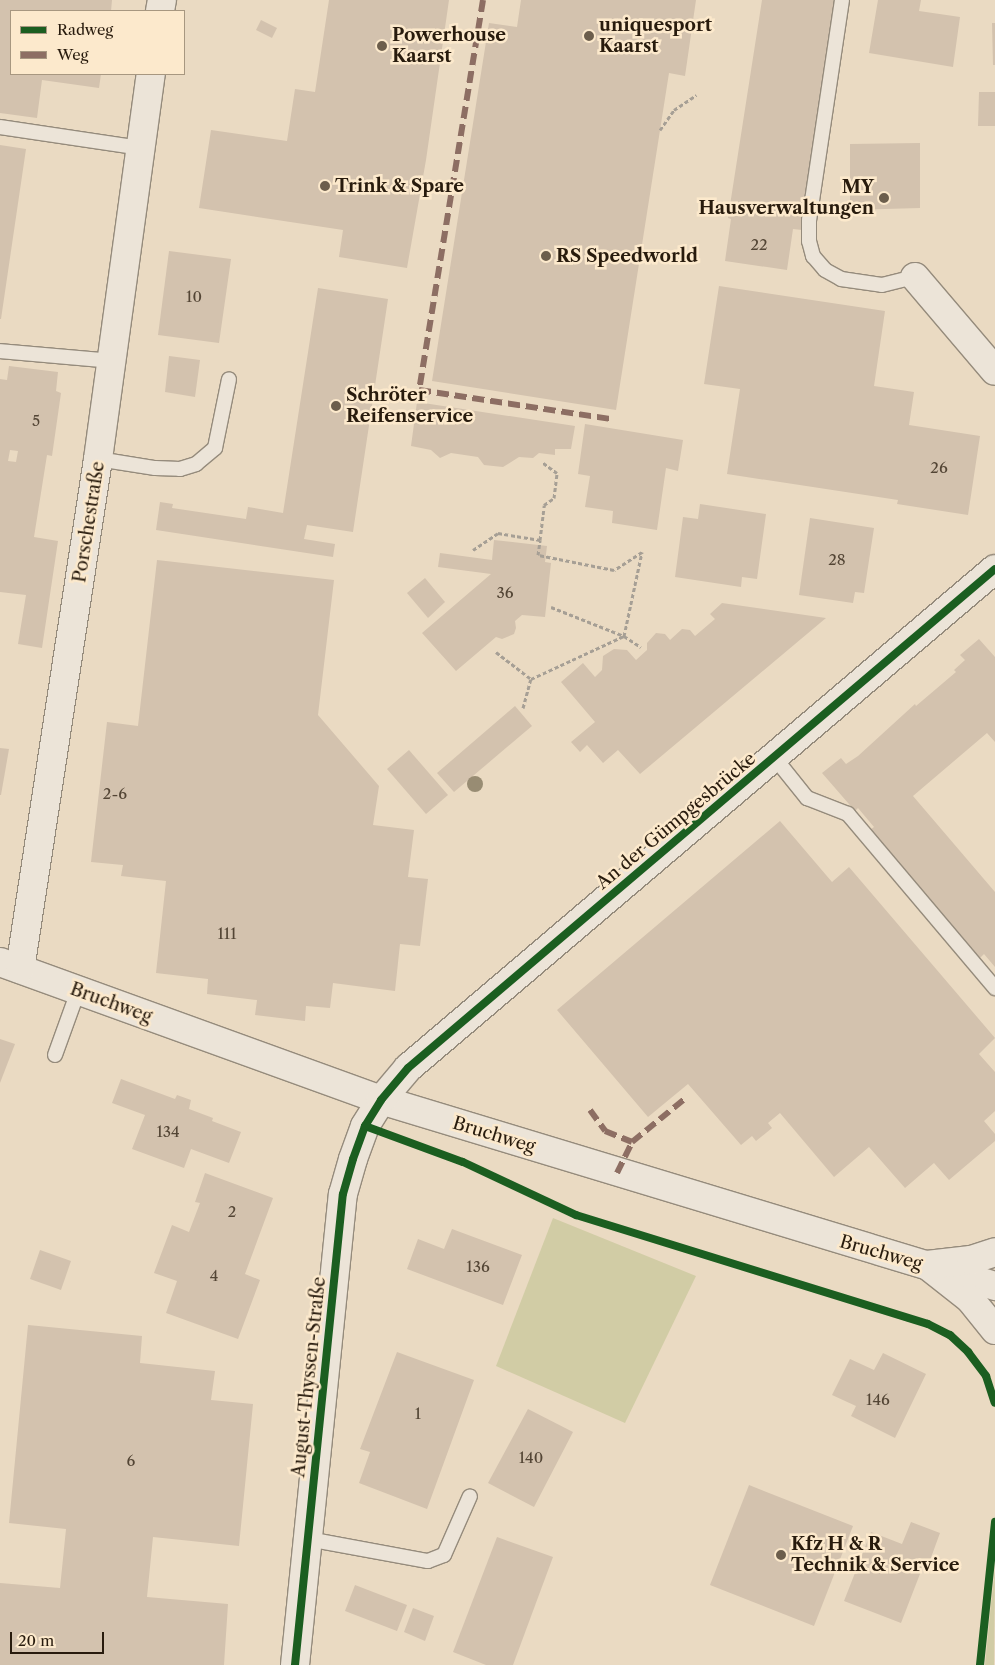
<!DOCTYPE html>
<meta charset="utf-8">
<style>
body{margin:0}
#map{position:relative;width:995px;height:1665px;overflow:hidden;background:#eadac2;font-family:"Libre Caslon Text",serif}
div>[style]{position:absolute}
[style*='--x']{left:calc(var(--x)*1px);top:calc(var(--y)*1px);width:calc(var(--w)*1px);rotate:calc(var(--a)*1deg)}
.green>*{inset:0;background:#d1cca5}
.building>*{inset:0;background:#d3c2ae}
.path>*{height:3px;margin-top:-1.5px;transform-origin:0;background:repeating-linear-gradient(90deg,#a69f95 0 4px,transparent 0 6.5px)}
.roads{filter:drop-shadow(1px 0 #958b7c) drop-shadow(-1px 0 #958b7c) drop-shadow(0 1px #958b7c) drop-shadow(0 -1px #958b7c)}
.lane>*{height:14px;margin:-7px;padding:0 7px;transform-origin:7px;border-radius:7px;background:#ece4d8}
.street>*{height:28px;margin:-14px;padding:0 14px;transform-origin:14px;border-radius:14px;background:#ece4d8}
.secondary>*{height:28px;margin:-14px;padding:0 14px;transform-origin:14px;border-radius:14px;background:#ece4d8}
.quiet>*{height:6px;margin-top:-3px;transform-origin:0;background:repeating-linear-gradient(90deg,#8d6e63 0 12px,transparent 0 18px)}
.cycleway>*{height:8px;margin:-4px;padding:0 4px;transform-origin:4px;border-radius:4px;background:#1b5e20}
.trees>*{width:16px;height:16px;margin:-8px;border-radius:50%;background:#988c73}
.dots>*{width:14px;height:14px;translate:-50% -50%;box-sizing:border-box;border:2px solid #fce9cc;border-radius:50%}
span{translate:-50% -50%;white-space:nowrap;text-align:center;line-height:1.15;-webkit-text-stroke:5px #fce9cc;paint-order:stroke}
.number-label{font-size:15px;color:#534535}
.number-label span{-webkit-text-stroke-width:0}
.poi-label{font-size:18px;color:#281b0d;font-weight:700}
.left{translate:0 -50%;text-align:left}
.right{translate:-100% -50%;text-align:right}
.street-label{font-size:18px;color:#281b0d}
.legend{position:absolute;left:10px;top:10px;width:175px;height:65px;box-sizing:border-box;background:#fce9cc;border:1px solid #a79780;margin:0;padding:6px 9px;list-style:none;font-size:15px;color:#281b0d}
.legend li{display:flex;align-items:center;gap:10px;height:25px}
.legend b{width:25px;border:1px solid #a79780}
.scale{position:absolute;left:10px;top:1632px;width:94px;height:22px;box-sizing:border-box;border:2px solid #281b0d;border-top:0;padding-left:6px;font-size:15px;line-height:18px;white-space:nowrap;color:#281b0d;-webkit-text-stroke:4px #fce9cc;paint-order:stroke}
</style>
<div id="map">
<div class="green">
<i style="clip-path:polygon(553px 1218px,696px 1276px,625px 1423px,496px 1366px)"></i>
<i style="clip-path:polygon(995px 1570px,994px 1665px,985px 1665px,991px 1604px)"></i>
</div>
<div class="building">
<i style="clip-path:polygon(0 0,112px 0,111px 11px,11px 11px,11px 74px,101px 74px,99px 88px,42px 80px,37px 118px,0 113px)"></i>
<i style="clip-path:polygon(329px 0,449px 0,426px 160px,407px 268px,339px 257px,343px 230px,199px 208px,211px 130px,287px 141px,295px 89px,315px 92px)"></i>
<i style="clip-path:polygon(521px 0,696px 0,685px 76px,669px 73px,616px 410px,432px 381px,489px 23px,517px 27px)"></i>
<i style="clip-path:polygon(762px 0,837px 0,802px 230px,793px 229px,787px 270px,725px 261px,731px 219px,728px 218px)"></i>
<i style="clip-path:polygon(878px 0,921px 0,919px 11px,960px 17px,953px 67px,869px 53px)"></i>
<i style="clip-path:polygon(261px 20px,277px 28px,272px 38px,256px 30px)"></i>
<i style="clip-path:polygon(992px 23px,995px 23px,995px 65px,993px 65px)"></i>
<i style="clip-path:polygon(979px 92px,995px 92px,995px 126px,978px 126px)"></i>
<i style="clip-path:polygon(920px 143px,920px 208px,850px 210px,850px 144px)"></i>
<i style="clip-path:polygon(0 145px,26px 149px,1px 319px,0 319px)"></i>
<i style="clip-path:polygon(169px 251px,231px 259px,219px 343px,158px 335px)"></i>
<i style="clip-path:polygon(719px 286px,885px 311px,874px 386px,914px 392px,909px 425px,980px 436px,968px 515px,897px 504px,898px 500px,727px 474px,740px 389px,704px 384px)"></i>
<i style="clip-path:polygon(318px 288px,388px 299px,353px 532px,307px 525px,304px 539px,335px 544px,333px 557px,156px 530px,160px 502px,173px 504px,172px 508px,246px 519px,248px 507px,283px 513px)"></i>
<i style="clip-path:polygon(169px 356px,200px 360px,195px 397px,165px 392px)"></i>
<i style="clip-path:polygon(evenodd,9px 366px,58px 372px,56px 391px,61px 393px,52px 456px,47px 455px,34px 537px,58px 541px,42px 648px,18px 644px,26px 595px,0 592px,0 379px,7px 380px,9px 366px,10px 450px,18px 451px,16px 462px,8px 461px,10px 450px)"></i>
<i style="clip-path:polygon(417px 402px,575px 426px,571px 449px,555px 449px,555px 455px,539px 453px,533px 458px,519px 457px,503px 467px,484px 465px,478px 457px,451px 453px,440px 458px,431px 450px,411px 446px)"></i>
<i style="clip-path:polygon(585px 424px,683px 440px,678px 471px,666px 468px,657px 530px,612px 523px,613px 511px,585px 507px,590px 476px,578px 474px)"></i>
<i style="clip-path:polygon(700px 504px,766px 514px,757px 579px,742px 577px,741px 587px,675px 577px,683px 517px,698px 519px)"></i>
<i style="clip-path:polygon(810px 518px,874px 528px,864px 593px,855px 592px,853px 603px,799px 595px)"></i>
<i style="clip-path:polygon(494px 540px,547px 546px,545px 562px,551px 563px,545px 617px,522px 615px,515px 621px,516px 628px,514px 634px,502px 639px,496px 637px,456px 671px,422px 633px,491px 574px,438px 567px,440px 553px,492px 560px)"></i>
<i style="clip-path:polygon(157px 560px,334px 580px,318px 715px,379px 786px,373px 825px,414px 830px,408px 877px,428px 879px,420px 946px,400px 944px,395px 991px,333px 983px,330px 1008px,306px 1006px,305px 1021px,255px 1015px,257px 1000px,207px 994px,208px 979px,156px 973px,166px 881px,121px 876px,123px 865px,91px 862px,107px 722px,138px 726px)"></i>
<i style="clip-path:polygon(425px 578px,445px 602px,428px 618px,407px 593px)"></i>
<i style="clip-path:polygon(722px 603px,826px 618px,640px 774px,618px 750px,603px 763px,587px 745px,580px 752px,571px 742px,595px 722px,561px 682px,583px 663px,595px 677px,602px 670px,603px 656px,614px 649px,627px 650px,636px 660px,647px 650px,647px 643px,656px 633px,665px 634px,670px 640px,682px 629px,690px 630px,695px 636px,715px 619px,710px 614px)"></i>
<i style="clip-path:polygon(979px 639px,995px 657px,995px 742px,987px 733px,913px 796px,995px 892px,995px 967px,984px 954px,980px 958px,870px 830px,874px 827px,858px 808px,855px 811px,822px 773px,841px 758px,846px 764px,858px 756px,915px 704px,916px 706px,956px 672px,954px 670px,965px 660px,960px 655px)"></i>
<i style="clip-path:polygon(515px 706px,532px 726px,454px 792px,437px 773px)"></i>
<i style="clip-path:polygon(0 748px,9px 749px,1px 795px,0 795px)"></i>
<i style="clip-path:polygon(409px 750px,448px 795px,426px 814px,387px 769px)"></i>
<i style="clip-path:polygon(780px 821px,832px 882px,849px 867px,995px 1038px,979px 1054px,995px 1072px,995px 1111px,984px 1121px,995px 1134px,995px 1141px,949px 1180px,934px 1163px,905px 1188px,869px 1147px,834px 1177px,780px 1113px,768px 1123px,772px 1128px,756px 1141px,752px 1136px,741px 1145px,688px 1084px,648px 1117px,557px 1010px)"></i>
<i style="clip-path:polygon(0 1039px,15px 1044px,0 1083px)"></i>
<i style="clip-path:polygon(121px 1079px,175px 1099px,177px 1095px,191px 1100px,189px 1109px,213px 1118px,212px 1121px,241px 1132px,229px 1163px,191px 1149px,184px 1168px,132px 1149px,145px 1115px,112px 1103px)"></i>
<i style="clip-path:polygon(205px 1173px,273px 1198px,245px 1274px,260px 1280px,238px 1339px,166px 1313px,177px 1281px,154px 1273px,172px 1225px,189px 1232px,200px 1203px,195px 1202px)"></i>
<i style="clip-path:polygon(452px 1229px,522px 1255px,503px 1305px,407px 1269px,418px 1239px,444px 1249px)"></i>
<i style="clip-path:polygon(40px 1250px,71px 1261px,61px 1290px,30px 1279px)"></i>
<i style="clip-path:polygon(28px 1325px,142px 1336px,140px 1363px,215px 1371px,211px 1400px,253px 1404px,239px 1546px,153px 1537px,147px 1597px,228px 1604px,224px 1665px,0 1665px,0 1583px,60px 1588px,66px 1529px,9px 1523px)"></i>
<i style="clip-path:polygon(397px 1352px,474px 1380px,427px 1509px,359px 1483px,370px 1452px,360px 1449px)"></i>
<i style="clip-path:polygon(883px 1353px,926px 1374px,895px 1438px,851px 1416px,856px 1406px,832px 1395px,850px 1359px,874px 1370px)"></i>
<i style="clip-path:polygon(528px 1409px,573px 1432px,534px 1507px,488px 1483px)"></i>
<i style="clip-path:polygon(749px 1485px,853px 1526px,814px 1626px,710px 1585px)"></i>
<i style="clip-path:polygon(911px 1522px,940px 1533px,929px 1563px,925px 1561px,901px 1623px,844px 1601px,871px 1532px,902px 1544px)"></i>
<i style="clip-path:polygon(497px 1537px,553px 1557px,513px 1665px,486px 1665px,453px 1652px)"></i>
<i style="clip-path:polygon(355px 1585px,407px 1605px,397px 1631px,345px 1611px)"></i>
<i style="clip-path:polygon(413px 1608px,434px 1616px,425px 1641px,404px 1632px)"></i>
</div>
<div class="path">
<i style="--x:660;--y:130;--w:24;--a:-55"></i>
<i style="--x:674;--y:110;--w:27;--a:-34"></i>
<i style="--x:473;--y:550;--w:30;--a:-34"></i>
<i style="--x:498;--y:533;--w:43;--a:9.5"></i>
<i style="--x:540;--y:540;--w:35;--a:-83"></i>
<i style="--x:544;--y:505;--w:12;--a:-35"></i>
<i style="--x:554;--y:498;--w:25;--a:-83"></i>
<i style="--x:557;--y:473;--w:19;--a:-144"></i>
<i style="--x:551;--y:607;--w:79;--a:21.7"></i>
<i style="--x:624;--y:636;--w:20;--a:33"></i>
<i style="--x:496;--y:652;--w:44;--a:37.6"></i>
<i style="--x:531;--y:679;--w:102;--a:-24.8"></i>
<i style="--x:624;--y:636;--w:86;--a:-77.9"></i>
<i style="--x:642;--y:552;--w:33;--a:147"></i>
<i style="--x:614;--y:570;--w:77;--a:-168.8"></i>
<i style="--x:538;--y:555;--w:15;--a:-82"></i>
<i style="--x:523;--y:708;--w:30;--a:-75"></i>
</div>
<div class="roads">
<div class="lane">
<i style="--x:842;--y:0;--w:222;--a:98.5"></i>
<i style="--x:809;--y:220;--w:21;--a:90"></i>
<i style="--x:809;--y:241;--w:16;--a:75"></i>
<i style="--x:813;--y:256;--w:18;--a:49"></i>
<i style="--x:825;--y:270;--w:18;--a:29"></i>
<i style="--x:841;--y:279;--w:41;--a:8.3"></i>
<i style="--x:882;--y:285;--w:34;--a:-14"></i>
<i style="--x:0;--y:127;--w:143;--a:8.5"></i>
<i style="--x:0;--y:351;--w:112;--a:5.1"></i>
<i style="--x:98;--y:459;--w:58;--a:9"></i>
<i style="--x:155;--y:468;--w:25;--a:2"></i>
<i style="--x:180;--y:469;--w:17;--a:-17"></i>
<i style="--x:196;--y:464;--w:25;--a:-40"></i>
<i style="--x:215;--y:448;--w:70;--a:-78.5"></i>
<i style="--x:774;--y:757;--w:53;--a:51.2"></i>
<i style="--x:807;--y:798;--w:44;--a:21.3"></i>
<i style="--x:848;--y:814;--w:228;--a:49.8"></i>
<i style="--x:55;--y:1055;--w:68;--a:-70.2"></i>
<i style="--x:308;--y:1539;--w:122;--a:10.4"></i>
<i style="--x:428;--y:1561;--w:17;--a:-21"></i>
<i style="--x:444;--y:1555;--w:64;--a:-66.2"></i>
</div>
<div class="street">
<i style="--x:160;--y:11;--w:11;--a:-80"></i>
<i style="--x:915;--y:277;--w:123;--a:49.6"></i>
<i style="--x:0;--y:962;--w:405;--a:19.9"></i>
<i style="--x:381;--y:1100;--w:642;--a:16.85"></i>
<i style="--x:20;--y:969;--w:516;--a:-81.3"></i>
<i style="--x:98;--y:459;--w:389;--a:-82.2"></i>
<i style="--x:295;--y:1665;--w:473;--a:-84.2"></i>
<i style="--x:343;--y:1194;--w:36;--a:-74"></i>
<i style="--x:353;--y:1159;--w:35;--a:-70"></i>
<i style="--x:365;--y:1126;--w:31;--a:-58"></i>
<i style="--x:381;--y:1100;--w:42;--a:-49.8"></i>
<i style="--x:408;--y:1068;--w:770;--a:-40.37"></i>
</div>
<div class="secondary">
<i style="--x:927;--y:1265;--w:55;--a:38.3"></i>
<i style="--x:970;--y:1299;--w:40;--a:51"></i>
<i style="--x:927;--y:1265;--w:44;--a:-6.5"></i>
<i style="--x:971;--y:1260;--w:25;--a:-18"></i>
</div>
</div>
<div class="quiet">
<i style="--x:483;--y:0;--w:395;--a:99.3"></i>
<i style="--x:419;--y:390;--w:193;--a:8.6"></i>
<i style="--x:590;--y:1110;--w:26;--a:54"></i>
<i style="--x:605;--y:1131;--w:29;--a:22"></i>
<i style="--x:617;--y:1173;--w:34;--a:-64"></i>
<i style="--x:632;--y:1142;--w:71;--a:-39.3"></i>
</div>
<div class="cycleway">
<i style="--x:365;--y:1126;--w:104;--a:20.2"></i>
<i style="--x:463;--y:1162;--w:125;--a:25.1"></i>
<i style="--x:576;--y:1215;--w:368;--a:17.2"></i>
<i style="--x:928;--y:1324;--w:25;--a:27"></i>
<i style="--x:950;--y:1335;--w:25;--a:43"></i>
<i style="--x:968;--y:1352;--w:30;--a:53"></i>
<i style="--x:986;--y:1376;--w:28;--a:72"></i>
<i style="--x:295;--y:1665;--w:473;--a:-84.2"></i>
<i style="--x:343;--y:1194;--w:36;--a:-74"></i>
<i style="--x:353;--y:1159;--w:35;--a:-70"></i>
<i style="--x:365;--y:1126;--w:31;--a:-58"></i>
<i style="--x:381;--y:1100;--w:42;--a:-49.8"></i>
<i style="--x:408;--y:1068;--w:770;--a:-40.37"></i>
<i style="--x:980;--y:1665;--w:144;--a:-84"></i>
</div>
<div class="trees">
<i style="left:475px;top:784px"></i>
</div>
<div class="dots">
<i style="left:589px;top:36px;background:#6c5e4c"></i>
<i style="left:382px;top:46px;background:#6c5e4c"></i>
<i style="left:325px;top:186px;background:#6c5e4c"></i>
<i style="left:884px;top:198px;background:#6c5e4c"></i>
<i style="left:546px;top:256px;background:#6c5e4c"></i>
<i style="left:336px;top:406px;background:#6c5e4c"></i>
<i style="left:781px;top:1555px;background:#6c5e4c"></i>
</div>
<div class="number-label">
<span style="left:759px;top:245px">22</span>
<span style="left:194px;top:297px">10</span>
<span style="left:36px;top:421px">5</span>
<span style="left:939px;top:468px">26</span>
<span style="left:837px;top:560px">28</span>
<span style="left:505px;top:593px">36</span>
<span style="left:115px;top:794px">2-6</span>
<span style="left:227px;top:934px">111</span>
<span style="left:168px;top:1132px">134</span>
<span style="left:232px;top:1212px">2</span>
<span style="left:478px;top:1267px">136</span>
<span style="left:214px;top:1276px">4</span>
<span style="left:878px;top:1400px">146</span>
<span style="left:418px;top:1414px">1</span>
<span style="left:531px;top:1458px">140</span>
<span style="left:131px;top:1461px">6</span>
</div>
<div class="poi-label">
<span class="left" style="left:599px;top:36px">uniquesport<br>Kaarst</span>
<span class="left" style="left:392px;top:46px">Powerhouse<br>Kaarst</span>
<span class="left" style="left:335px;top:186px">Trink &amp; Spare</span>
<span class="right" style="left:874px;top:198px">MY<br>Hausverwaltungen</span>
<span class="left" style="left:556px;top:256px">RS Speedworld</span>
<span class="left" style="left:346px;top:406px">Schröter<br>Reifenservice</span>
<span class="left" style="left:791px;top:1555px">Kfz H &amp; R<br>Technik &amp; Service</span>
</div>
<div class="street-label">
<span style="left:89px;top:522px;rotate:-81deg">Porschestraße</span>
<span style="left:676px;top:821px;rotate:-40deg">An der Gümpgesbrücke</span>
<span style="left:111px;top:1003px;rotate:20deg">Bruchweg</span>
<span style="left:494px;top:1135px;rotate:17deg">Bruchweg</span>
<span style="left:881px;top:1253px;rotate:16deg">Bruchweg</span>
<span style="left:309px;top:1377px;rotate:-84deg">August-Thyssen-Straße</span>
</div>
<ul class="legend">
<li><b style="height:6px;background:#1b5e20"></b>Radweg</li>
<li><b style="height:6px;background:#8d6e63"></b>Weg</li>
</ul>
<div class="scale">20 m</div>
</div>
